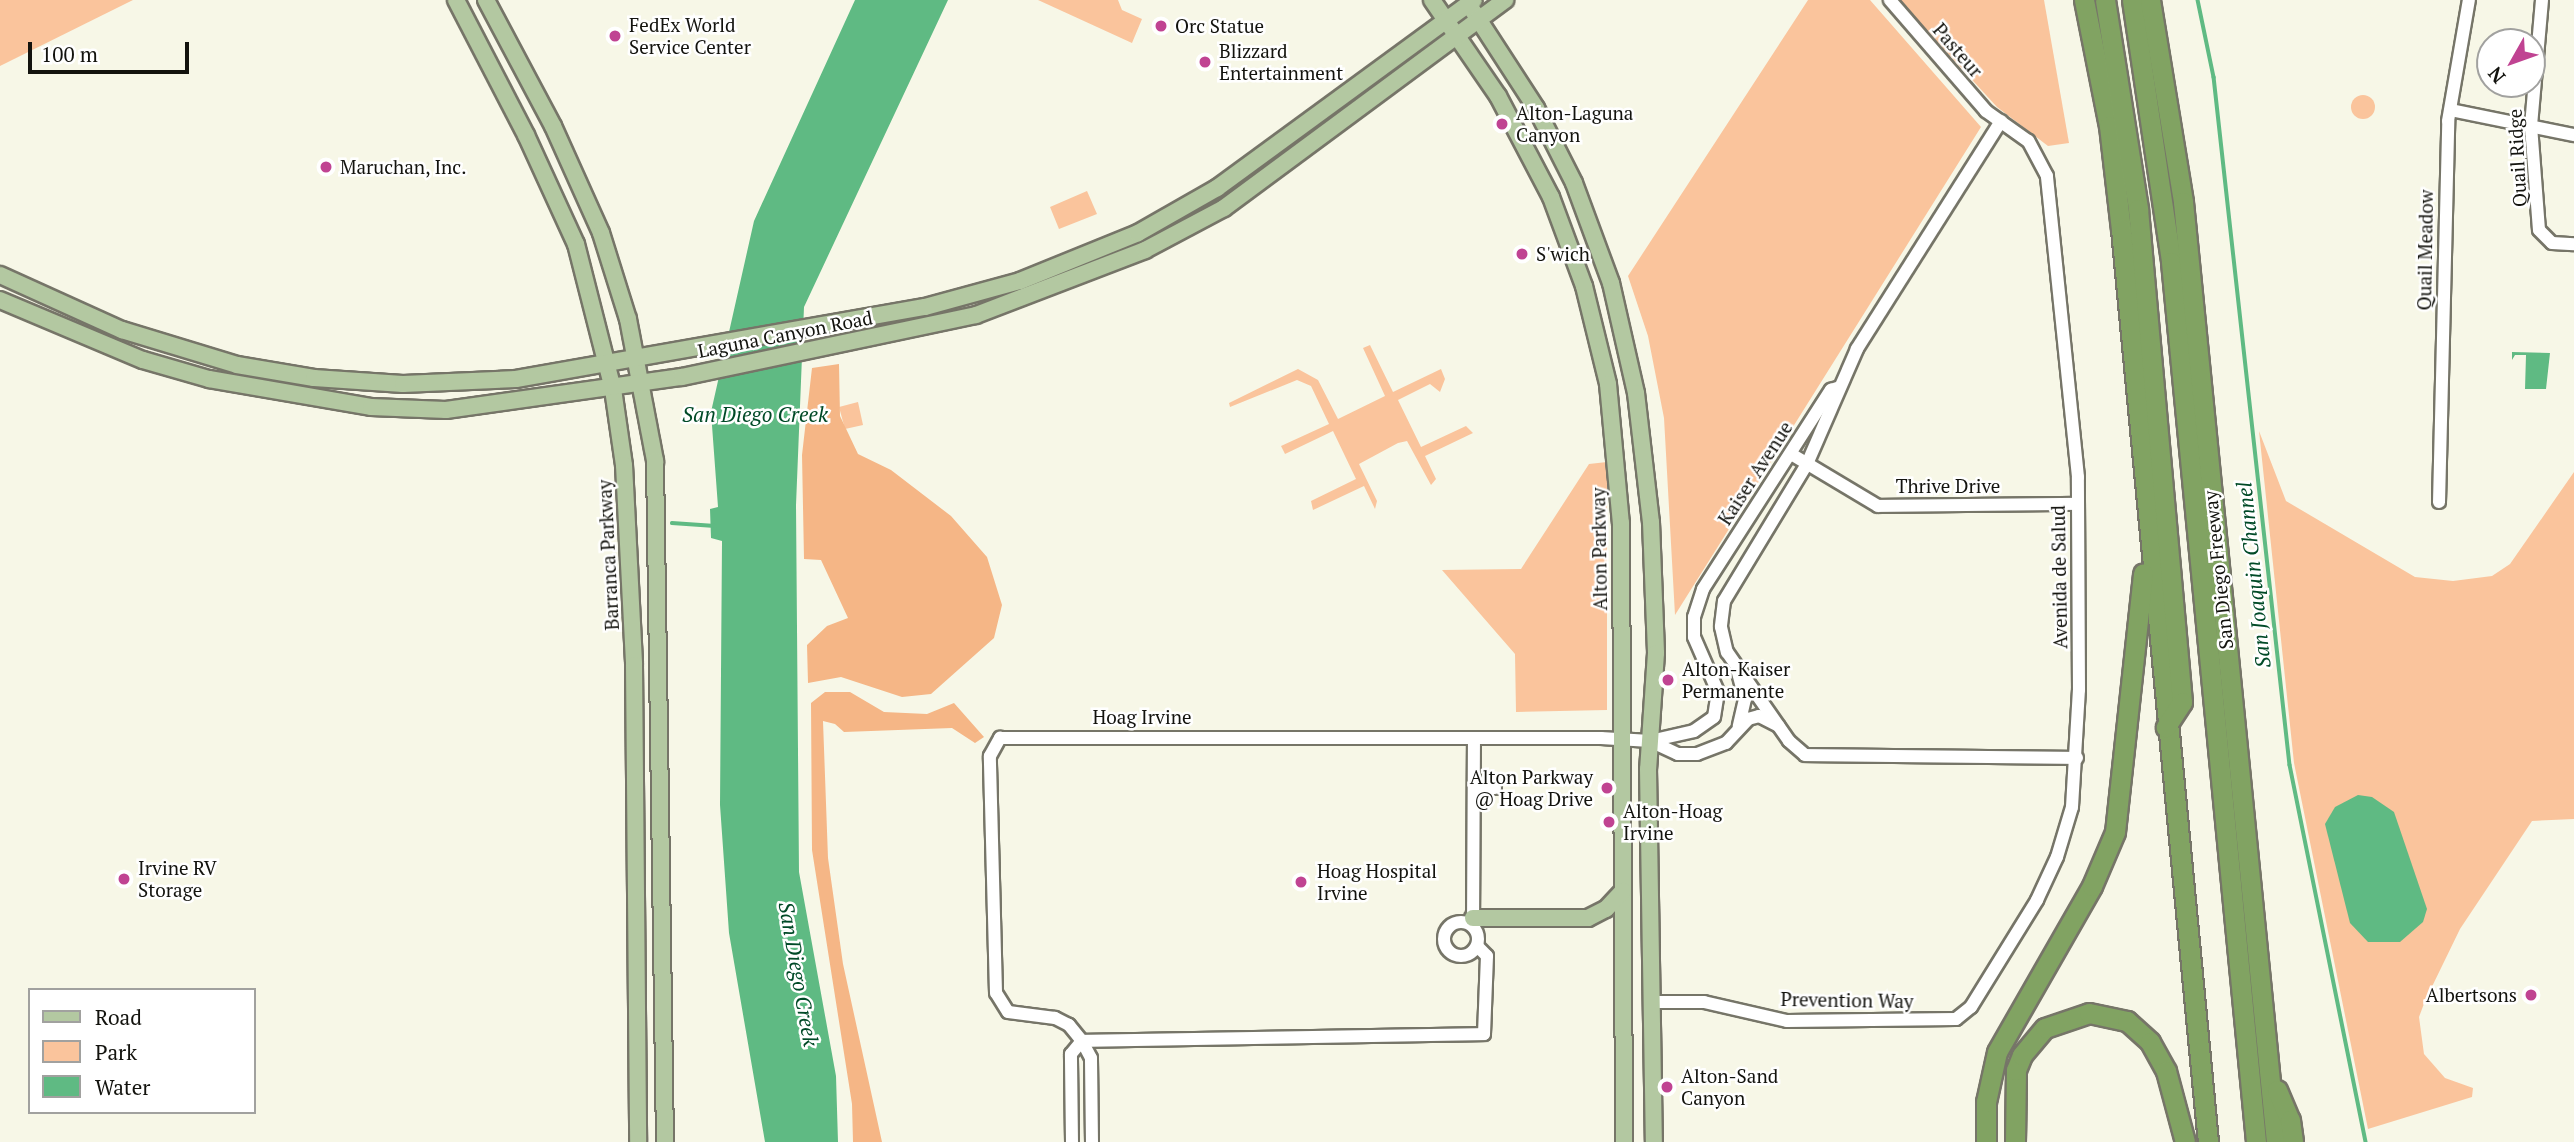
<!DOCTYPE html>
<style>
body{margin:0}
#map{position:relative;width:2574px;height:1142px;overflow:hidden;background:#f7f7e7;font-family:"PT Serif",serif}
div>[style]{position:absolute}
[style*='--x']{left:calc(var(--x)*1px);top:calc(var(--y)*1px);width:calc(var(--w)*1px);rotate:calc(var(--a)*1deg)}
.green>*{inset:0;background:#fac49c}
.round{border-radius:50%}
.forest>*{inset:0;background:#f5b686}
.water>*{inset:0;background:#5fba83}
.stream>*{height:3.5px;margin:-1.75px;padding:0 1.75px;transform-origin:1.75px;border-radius:1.75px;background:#5fba83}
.roads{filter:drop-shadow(2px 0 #767568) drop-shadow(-2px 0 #767568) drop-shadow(0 2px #767568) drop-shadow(0 -2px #767568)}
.minor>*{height:12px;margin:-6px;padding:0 6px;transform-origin:6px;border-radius:6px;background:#fff}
.minor>.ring{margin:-6px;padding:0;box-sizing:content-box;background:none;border:12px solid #fff;border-radius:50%}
.major>*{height:16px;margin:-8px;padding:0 8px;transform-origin:8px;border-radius:8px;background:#b3c8a1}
.highway>*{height:19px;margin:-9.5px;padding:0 9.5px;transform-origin:9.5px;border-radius:9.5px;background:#81a362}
.dots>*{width:19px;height:19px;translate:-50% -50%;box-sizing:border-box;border:4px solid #fff;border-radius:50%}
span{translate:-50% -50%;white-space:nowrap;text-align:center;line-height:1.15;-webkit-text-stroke:5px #fff;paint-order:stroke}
.poi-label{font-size:19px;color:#13130e}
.left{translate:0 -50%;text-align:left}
.right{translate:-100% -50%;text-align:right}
.street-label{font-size:19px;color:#13130e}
.water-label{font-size:21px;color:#004a27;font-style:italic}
.legend{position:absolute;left:28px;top:988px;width:228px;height:126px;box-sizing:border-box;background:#fff;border:2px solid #a1a19f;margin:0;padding:9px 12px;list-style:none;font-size:21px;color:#13130e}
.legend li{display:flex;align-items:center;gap:14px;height:35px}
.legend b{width:35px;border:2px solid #a1a19f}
.north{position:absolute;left:2476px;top:28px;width:70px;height:70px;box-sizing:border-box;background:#fff;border:2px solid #a1a19f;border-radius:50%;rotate:230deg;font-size:19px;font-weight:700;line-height:28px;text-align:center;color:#13130e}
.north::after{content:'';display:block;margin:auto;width:24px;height:32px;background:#c04392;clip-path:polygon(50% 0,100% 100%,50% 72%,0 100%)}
.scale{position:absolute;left:28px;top:42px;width:161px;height:32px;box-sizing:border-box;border:4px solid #13130e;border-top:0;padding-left:9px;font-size:21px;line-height:24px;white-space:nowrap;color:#13130e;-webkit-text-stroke:5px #fff;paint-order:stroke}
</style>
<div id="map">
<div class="green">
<i style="clip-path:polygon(0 0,133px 0,0 66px)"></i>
<i style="clip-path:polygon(1038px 0,1118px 0,1122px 10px,1142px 19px,1132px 43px)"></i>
<i style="clip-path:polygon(1808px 0,1870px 0,1981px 127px,1675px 615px,1664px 418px,1648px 336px,1628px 276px)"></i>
<i style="clip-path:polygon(1899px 0,2044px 0,2069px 143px,2048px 146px,1997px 107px)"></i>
<i class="round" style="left:2351px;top:95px;width:24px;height:24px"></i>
<i style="clip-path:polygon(1087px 191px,1097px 214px,1059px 229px,1050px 207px)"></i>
<i style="clip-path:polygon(1370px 345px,1393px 392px,1441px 369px,1445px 379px,1440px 392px,1430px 384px,1398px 400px,1421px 447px,1466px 426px,1473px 433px,1425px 456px,1436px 479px,1431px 485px,1407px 441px,1398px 443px,1359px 464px,1377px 501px,1375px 509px,1364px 486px,1313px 510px,1311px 501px,1356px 479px,1333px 431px,1285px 454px,1281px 446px,1329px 424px,1311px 386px,1297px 380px,1230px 407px,1229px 403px,1298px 369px,1318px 380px,1338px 419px,1385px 396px,1363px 348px)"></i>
<i style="clip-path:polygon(858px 402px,863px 425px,845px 429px,839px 407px)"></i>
<i style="clip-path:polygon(2259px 431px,2286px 501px,2415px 577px,2453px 581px,2492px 576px,2510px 564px,2574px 472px,2574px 819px,2532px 821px,2460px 929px,2425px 1001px,2419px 1017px,2424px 1054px,2445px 1078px,2473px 1088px,2472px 1097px,2368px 1129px,2294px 763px)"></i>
<i style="clip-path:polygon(1607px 462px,1607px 710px,1516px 712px,1515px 654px,1442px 570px,1521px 569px,1589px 464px)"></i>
</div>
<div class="forest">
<i style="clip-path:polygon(839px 364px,840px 416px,858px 454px,891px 470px,951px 516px,987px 557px,1002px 605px,994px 638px,931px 694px,902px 697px,841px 677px,808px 683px,807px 645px,827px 626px,848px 618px,821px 560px,804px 559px,802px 455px,812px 368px)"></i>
<i style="clip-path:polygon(825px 692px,850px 692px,884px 712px,927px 714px,954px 703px,984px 737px,975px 743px,952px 728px,844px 732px,835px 724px,823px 721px,828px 858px,843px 964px,882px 1142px,853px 1142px,852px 1104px,812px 850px,811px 703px)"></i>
</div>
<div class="water">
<i style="clip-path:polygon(855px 0,948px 0,804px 307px,796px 505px,799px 872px,836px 1076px,838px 1142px,765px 1142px,729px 933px,720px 805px,722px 541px,711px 538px,710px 509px,718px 507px,711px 412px,754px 221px)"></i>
<i style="clip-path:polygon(2512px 352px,2550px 353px,2546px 389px,2525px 389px,2526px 355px,2515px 355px,2512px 360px)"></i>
<i style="clip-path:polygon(2358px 795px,2372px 797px,2394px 812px,2427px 909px,2423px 922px,2400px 942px,2368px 942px,2350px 923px,2325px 824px,2335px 807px)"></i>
</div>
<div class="stream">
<i style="--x:2198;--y:0;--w:79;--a:78.3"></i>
<i style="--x:2214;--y:77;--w:692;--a:83.7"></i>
<i style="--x:2290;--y:765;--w:385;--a:78.6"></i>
<i style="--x:672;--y:523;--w:43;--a:4"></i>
</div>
<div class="roads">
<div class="minor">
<i style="--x:2542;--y:0;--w:126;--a:95"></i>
<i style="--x:2531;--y:126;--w:104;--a:85.6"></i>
<i style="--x:2539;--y:230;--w:18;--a:45"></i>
<i style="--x:2552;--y:243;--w:22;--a:3"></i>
<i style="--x:2451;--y:110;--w:126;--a:11.5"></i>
<i style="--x:2001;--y:121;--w:270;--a:122.3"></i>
<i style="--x:1857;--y:349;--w:125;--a:113.5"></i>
<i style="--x:1807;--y:464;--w:160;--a:121.2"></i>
<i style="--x:1724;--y:601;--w:26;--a:97"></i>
<i style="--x:1721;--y:627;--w:26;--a:77"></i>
<i style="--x:1727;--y:652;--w:108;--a:55.1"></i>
<i style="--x:1789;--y:741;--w:21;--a:41"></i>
<i style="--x:1805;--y:755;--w:272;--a:0.6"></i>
<i style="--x:1791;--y:454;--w:101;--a:30.9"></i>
<i style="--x:1878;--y:506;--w:200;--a:-0.6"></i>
<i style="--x:2439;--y:502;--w:381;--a:-88.6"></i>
<i style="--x:2448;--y:121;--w:123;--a:-80.2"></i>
<i style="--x:1737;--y:669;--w:31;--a:75"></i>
<i style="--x:1745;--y:699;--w:28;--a:103"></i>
<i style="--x:1650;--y:741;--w:45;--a:-12.8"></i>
<i style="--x:1694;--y:731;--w:24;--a:-35"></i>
<i style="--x:1714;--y:717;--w:25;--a:-81"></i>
<i style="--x:1718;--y:692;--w:60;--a:-113.6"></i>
<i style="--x:1694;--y:637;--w:20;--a:-90"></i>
<i style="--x:1694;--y:617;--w:29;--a:-72"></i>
<i style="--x:1703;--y:589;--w:237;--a:-57.3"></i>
<i style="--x:1831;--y:390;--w:9;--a:-18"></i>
<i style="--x:1474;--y:788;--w:21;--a:0"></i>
<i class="ring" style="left:1444px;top:922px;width:22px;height:22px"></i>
<i style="--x:1473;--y:926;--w:187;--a:-89.7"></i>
<i style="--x:1654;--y:1002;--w:50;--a:0"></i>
<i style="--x:1704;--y:1002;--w:85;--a:12.9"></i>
<i style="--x:1787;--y:1021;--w:169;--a:-0.7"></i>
<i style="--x:1956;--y:1019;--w:19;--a:-39"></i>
<i style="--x:1971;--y:1007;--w:126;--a:-58.3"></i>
<i style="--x:2037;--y:900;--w:47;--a:-65.1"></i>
<i style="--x:2057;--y:857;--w:52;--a:-73.3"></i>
<i style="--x:2072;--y:807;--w:117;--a:-86.6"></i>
<i style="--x:2079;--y:690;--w:213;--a:-90.3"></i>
<i style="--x:2078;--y:477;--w:303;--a:-95.9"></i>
<i style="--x:2047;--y:176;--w:40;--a:-118"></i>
<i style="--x:2028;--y:141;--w:52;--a:-144.5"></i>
<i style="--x:1986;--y:111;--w:147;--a:-130.9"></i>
<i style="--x:1082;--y:1041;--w:402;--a:-1"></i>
<i style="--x:1484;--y:1034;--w:78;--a:-87.8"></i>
<i style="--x:1487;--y:956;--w:14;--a:-135"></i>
<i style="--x:1072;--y:1142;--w:88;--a:-90.7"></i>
<i style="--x:1071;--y:1054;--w:17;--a:-50"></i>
<i style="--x:1092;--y:1142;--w:84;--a:-90.7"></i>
<i style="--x:1091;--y:1058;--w:19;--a:-118"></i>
<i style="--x:1082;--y:1041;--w:21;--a:-129"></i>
<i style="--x:1069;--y:1025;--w:16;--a:-153"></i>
<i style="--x:1055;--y:1018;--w:47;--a:-172.7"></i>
<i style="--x:1008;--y:1012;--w:22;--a:-122"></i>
<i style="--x:996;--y:993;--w:237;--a:-91.5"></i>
<i style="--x:990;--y:756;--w:21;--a:-61"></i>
<i style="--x:1000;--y:738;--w:601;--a:0"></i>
<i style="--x:1601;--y:738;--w:49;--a:3.5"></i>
<i style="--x:1650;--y:741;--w:31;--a:25"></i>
<i style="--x:1678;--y:754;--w:19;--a:0"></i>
<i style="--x:1697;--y:754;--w:31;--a:-21"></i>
<i style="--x:1726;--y:743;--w:33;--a:-47"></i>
<i style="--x:1748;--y:719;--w:11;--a:-15"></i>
<i style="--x:1759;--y:716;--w:22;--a:27"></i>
</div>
<div class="major">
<i style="--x:456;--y:0;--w:152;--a:62.6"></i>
<i style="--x:526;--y:135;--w:120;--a:65.4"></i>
<i style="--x:576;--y:244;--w:150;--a:75.7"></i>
<i style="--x:613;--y:389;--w:77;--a:81.8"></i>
<i style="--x:624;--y:465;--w:200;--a:87.1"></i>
<i style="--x:634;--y:665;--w:477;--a:89.5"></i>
<i style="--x:486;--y:0;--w:143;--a:62"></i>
<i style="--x:553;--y:126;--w:117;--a:65.8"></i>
<i style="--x:601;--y:233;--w:90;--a:72.6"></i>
<i style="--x:628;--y:319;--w:145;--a:79.2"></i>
<i style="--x:655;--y:461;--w:681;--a:89.16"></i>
<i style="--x:1432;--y:0;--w:116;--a:55.5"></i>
<i style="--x:1498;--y:96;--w:114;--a:62.3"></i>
<i style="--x:1551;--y:197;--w:95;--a:69.7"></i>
<i style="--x:1584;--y:286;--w:101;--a:76.2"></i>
<i style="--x:1608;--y:384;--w:140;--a:84.7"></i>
<i style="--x:1621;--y:523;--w:619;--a:89.72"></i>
<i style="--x:1473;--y:11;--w:116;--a:57"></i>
<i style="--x:1536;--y:108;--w:84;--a:63.1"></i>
<i style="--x:1574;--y:183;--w:107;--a:69.7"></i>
<i style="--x:1611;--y:283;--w:113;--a:77.2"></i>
<i style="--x:1636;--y:393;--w:130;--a:83.4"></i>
<i style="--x:1651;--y:522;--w:131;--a:87.8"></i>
<i style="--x:1656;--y:653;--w:116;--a:93.9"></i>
<i style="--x:1648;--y:769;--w:373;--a:89.1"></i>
<i style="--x:0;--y:275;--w:134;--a:24.3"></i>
<i style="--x:122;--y:330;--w:120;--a:16.9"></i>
<i style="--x:237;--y:365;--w:78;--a:9.6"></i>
<i style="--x:314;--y:378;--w:89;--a:3.9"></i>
<i style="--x:403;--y:384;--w:113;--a:-2.5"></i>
<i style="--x:516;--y:379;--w:415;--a:-10"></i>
<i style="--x:925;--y:307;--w:98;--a:-15.3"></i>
<i style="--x:1020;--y:281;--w:127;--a:-22.1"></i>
<i style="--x:1138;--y:233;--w:91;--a:-29.7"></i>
<i style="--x:1217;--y:188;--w:318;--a:-36.2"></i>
<i style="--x:0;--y:300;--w:155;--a:22.8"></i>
<i style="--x:143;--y:360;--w:69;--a:16.1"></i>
<i style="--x:209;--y:379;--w:164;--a:9.8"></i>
<i style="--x:371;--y:407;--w:75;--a:2.3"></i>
<i style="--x:446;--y:410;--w:238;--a:-8"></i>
<i style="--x:682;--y:377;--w:300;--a:-11.9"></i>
<i style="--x:976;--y:315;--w:181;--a:-21"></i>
<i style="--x:1145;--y:250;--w:89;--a:-28"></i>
<i style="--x:1224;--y:208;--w:350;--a:-36.5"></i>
<i style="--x:1473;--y:918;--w:115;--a:0"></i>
<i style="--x:1588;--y:918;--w:20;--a:-27"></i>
<i style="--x:1606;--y:909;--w:25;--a:-47"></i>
</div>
<div class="highway">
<i style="--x:2084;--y:0;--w:128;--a:78.8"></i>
<i style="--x:2109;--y:126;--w:104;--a:83.4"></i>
<i style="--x:2121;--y:229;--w:917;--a:84.56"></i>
<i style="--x:2105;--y:0;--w:212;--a:81"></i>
<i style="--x:2138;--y:209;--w:495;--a:84.9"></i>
<i style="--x:2182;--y:702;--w:30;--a:123"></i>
<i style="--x:2132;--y:0;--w:265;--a:81.5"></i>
<i style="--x:2171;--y:262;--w:884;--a:84.48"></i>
<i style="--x:2150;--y:0;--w:205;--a:80.7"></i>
<i style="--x:2183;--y:202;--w:945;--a:84.35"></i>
<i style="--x:2277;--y:1090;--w:33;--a:67"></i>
<i style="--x:2290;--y:1120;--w:22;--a:82"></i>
<i style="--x:1986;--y:1142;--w:40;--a:-90"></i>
<i style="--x:1986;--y:1102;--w:51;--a:-77.6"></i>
<i style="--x:1997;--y:1052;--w:191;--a:-60.2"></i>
<i style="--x:2092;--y:886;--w:59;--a:-66.9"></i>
<i style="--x:2115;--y:832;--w:260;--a:-83.8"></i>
<i style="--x:2015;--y:1142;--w:72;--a:-89.2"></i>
<i style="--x:2016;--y:1070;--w:16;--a:-68"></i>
<i style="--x:2022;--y:1055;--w:35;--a:-50"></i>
<i style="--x:2045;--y:1028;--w:46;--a:-18.8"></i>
<i style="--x:2089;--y:1013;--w:39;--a:12"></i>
<i style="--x:2127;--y:1021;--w:31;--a:42"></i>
<i style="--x:2150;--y:1042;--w:33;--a:61"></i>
<i style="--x:2166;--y:1071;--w:73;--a:75"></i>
</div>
</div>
<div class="dots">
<i style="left:1161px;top:26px;background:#c04392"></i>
<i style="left:615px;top:36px;background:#c04392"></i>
<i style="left:1205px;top:62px;background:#c04392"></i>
<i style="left:1502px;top:124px;background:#c04392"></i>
<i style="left:326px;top:167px;background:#c04392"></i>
<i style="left:1522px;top:254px;background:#c04392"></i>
<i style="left:1668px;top:680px;background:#c04392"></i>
<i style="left:1607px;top:788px;background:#c04392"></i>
<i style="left:1609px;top:822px;background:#c04392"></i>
<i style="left:124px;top:879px;background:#c04392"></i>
<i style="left:1301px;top:882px;background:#c04392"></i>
<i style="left:2531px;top:995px;background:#c04392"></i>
<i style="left:1667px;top:1087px;background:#c04392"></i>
</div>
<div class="poi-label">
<span class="left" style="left:629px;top:36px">FedEx World<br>Service Center</span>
<span class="left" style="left:1175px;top:26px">Orc Statue</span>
<span class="left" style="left:1219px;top:62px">Blizzard<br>Entertainment</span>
<span class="left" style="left:1516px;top:124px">Alton-Laguna<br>Canyon</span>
<span class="left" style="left:340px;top:167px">Maruchan, Inc.</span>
<span class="left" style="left:1536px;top:254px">S'wich</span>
<span class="left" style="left:1682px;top:680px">Alton-Kaiser<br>Permanente</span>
<span class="right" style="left:1593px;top:788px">Alton Parkway<br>@ Hoag Drive</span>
<span class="left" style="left:1623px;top:822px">Alton-Hoag<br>Irvine</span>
<span class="left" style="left:138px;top:879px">Irvine RV<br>Storage</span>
<span class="left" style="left:1317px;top:882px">Hoag Hospital<br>Irvine</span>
<span class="right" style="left:2517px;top:995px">Albertsons</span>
<span class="left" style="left:1681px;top:1087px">Alton-Sand<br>Canyon</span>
</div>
<div class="street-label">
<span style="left:1958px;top:50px;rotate:49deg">Pasteur</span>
<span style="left:2517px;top:158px;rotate:-93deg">Quail Ridge</span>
<span style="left:2425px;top:250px;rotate:-89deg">Quail Meadow</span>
<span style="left:785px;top:334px;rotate:-11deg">Laguna Canyon Road</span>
<span style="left:1755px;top:473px;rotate:-57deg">Kaiser Avenue</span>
<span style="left:1948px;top:486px">Thrive Drive</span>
<span style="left:1599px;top:549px;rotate:-91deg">Alton Parkway</span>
<span style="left:608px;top:555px;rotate:-93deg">Barranca Parkway</span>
<span style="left:2218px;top:570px;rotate:-96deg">San Diego Freeway</span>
<span style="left:2059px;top:577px;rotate:-91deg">Avenida de Salud</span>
<span style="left:1142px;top:717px">Hoag Irvine</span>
<span style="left:1847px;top:1000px;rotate:1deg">Prevention Way</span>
</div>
<div class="water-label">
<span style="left:755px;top:414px">San Diego Creek</span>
<span style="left:2253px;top:575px;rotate:-96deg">San Joaquin Channel</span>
<span style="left:799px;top:974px;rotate:80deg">San Diego Creek</span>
</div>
<ul class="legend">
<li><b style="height:9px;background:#b3c8a1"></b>Road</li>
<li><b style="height:19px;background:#fac49c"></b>Park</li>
<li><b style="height:19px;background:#5fba83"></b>Water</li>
</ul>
<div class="north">N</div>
<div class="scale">100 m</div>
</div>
